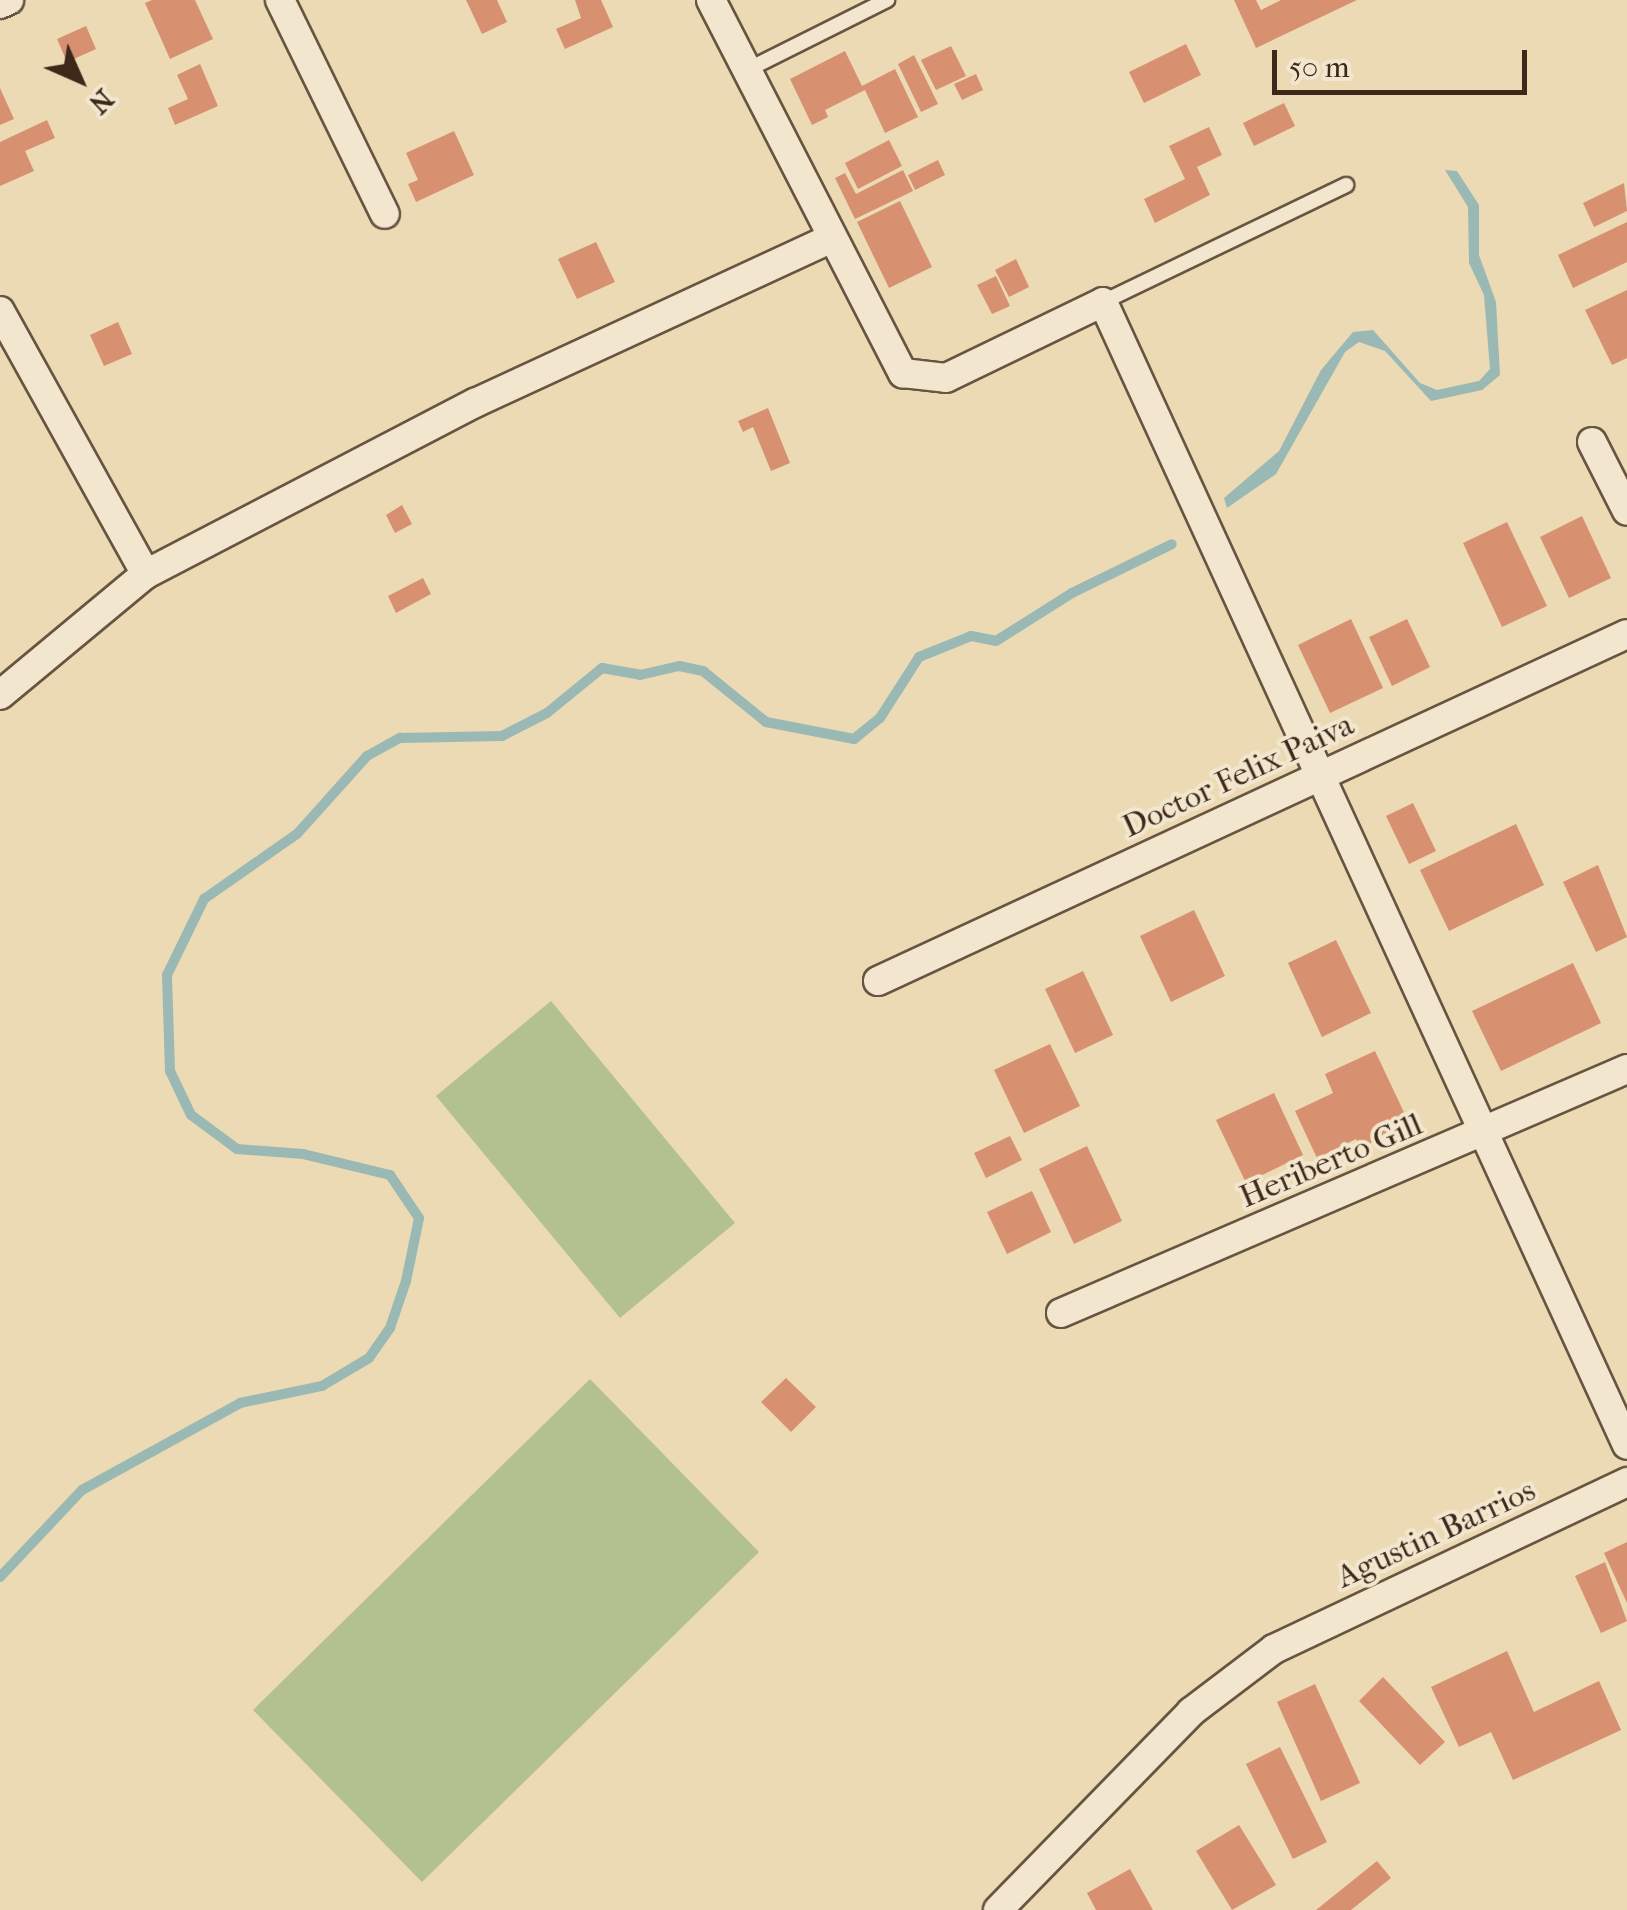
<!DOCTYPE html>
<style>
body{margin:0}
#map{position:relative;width:1627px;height:1910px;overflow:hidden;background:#ebdab4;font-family:"IM FELL French Canon",serif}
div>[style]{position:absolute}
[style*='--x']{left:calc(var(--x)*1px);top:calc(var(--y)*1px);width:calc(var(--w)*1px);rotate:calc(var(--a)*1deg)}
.green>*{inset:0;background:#b3c190}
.water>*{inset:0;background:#9ab9b5}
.stream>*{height:10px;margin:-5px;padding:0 5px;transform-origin:5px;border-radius:5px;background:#9ab9b5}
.building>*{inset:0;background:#d79171}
.roads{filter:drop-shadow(2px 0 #685440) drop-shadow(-2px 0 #685440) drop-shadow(0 2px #685440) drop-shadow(0 -2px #685440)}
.lane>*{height:14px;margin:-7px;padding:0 7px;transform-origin:7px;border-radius:7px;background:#f2e7ce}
.street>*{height:28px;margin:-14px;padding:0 14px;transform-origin:14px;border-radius:14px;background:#f2e7ce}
span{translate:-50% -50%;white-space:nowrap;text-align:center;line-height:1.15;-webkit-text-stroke:8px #f2e7ce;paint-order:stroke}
.street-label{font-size:32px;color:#3d281a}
.north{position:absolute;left:30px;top:30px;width:100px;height:100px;-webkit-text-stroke:8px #f2e7ce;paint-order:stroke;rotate:135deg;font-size:28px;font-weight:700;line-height:40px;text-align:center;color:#3d281a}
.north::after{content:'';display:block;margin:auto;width:35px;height:45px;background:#3d281a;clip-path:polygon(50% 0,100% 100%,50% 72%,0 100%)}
.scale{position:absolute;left:1272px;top:50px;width:255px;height:45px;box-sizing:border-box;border:5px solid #3d281a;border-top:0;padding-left:12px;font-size:30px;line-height:35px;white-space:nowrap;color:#3d281a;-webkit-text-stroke:8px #f2e7ce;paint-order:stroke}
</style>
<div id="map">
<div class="green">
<i style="clip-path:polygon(551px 1001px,735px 1223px,620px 1318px,436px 1096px)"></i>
<i style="clip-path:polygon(590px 1379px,759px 1552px,422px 1882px,253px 1710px)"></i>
</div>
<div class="water">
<i style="clip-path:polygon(1445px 170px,1457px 171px,1479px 205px,1479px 255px,1496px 302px,1500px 375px,1482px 390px,1431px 401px,1385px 351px,1359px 342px,1345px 352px,1276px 474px,1227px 508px,1224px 498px,1279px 451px,1321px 370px,1353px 332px,1373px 330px,1420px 383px,1437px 390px,1479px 381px,1490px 369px,1484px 295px,1469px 263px,1468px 207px)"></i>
</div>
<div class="stream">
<i style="--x:0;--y:1577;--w:120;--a:-46.7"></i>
<i style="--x:82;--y:1490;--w:180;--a:-28.8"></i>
<i style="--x:240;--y:1403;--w:84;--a:-11.7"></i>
<i style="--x:322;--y:1386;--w:55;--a:-30.8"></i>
<i style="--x:369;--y:1358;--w:37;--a:-55"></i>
<i style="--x:390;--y:1328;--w:50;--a:-71.2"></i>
<i style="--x:406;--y:1281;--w:64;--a:-78.3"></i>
<i style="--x:419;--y:1218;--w:52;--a:-124"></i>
<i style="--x:390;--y:1175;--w:89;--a:-166.4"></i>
<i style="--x:303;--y:1154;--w:66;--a:-175.7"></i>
<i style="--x:237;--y:1149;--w:57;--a:-143.5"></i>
<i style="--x:191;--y:1115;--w:49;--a:-115.5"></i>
<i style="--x:170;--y:1071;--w:96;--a:-91.8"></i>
<i style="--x:167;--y:975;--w:85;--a:-64"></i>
<i style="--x:204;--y:899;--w:113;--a:-35"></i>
<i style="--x:297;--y:834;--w:105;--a:-48.1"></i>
<i style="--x:367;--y:756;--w:38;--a:-29"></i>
<i style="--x:400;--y:738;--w:102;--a:-1.1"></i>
<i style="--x:502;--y:736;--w:51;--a:-27.1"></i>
<i style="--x:547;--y:713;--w:71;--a:-39.3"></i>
<i style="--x:602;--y:668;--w:39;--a:10"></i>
<i style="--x:640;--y:675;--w:40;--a:-13"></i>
<i style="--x:679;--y:666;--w:25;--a:12"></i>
<i style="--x:703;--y:671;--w:81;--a:39"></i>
<i style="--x:766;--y:722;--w:90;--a:10.9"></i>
<i style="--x:854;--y:739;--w:33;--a:-39"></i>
<i style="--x:880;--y:718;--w:72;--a:-57.4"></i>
<i style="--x:919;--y:657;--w:56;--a:-22"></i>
<i style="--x:971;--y:636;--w:25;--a:11"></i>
<i style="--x:996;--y:641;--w:90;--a:-32.3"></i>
<i style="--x:1072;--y:593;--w:111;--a:-26.1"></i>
</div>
<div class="building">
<i style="clip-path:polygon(152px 0,195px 0,213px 39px,170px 59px,145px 3px)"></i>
<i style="clip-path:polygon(466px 0,497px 0,507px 22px,482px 34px)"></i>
<i style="clip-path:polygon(575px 0,601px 0,613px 27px,565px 49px,556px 29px,581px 18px)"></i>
<i style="clip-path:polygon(1234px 0,1256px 0,1261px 10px,1281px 0,1357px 0,1256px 48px)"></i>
<i style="clip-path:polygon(86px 26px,96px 49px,67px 62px,57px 39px)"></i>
<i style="clip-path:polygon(1186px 44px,1201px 75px,1144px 103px,1129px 72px)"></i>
<i style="clip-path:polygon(951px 46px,966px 76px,936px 90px,921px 60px)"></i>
<i style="clip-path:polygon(845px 51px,862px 86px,895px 69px,918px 117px,885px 133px,865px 90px,825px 110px,828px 117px,812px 125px,790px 79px)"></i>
<i style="clip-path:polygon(914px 55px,938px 104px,921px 112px,898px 64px)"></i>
<i style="clip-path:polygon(200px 64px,218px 106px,175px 125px,168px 108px,188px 99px,177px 75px)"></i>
<i style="clip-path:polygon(976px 74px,983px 90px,962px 100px,954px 84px)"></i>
<i style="clip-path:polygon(0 88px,14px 119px,0 125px)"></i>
<i style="clip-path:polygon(1284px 103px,1295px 126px,1254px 146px,1243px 123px)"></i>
<i style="clip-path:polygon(47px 120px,55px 138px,25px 151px,34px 171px,0 186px,0 142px)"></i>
<i style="clip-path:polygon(1209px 127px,1222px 155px,1197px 167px,1210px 195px,1155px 223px,1144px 199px,1185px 179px,1169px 146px)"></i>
<i style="clip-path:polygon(454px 131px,474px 175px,416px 202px,408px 184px,418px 180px,406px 153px)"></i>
<i style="clip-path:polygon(889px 140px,902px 166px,858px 189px,845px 163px)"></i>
<i style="clip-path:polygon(938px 160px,945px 175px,915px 190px,908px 175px)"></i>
<i style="clip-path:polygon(903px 170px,913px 191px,855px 219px,835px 178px,845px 173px,856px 194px)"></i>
<i style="clip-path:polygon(1624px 183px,1627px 211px,1594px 227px,1583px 203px)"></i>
<i style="clip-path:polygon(900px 201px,932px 267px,889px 288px,857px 222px)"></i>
<i style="clip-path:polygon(1627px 222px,1627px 262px,1573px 288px,1558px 255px)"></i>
<i style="clip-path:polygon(596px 242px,615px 282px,577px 299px,558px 259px)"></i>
<i style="clip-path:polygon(1016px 259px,1029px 287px,1009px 297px,995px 270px)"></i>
<i style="clip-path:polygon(996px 276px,1010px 306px,992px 314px,977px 285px)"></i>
<i style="clip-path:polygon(1627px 290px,1627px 358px,1612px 365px,1585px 310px)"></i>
<i style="clip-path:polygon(118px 322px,132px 354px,104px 366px,90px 335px)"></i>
<i style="clip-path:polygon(768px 408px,790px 463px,771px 471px,753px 427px,743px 432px,738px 421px)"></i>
<i style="clip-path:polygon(402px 505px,412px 524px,395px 533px,386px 515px)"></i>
<i style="clip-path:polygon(1582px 516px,1611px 578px,1569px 598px,1540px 537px)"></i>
<i style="clip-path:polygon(1507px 522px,1547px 606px,1502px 627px,1463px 543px)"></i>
<i style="clip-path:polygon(423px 578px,431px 594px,396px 613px,388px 596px)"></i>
<i style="clip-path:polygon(1351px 619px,1383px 688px,1330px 713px,1298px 645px)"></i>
<i style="clip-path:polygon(1407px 619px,1430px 667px,1392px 686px,1369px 637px)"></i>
<i style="clip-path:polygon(1413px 803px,1436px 851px,1409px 864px,1386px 816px)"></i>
<i style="clip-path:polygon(1516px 824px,1544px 885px,1449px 931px,1420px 870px)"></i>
<i style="clip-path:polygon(1598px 865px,1627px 937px,1596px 952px,1563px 882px)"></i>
<i style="clip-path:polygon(1194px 910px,1225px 976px,1171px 1002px,1140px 936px)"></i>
<i style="clip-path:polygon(1336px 940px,1371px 1013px,1322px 1037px,1288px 963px)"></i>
<i style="clip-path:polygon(1573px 963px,1601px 1023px,1501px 1071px,1472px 1011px)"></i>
<i style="clip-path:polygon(1083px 971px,1113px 1035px,1075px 1053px,1045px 989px)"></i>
<i style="clip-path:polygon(1050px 1044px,1080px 1106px,1024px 1133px,994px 1070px)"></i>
<i style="clip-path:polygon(1375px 1051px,1410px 1125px,1360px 1148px,1356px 1139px,1317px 1158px,1295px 1111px,1333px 1093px,1325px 1074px)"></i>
<i style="clip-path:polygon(1274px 1093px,1303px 1155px,1246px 1183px,1216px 1120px)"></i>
<i style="clip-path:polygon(1010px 1136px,1022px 1160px,986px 1178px,974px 1153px)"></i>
<i style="clip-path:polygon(1087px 1146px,1122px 1221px,1074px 1244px,1039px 1169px)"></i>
<i style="clip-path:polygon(1032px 1191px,1051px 1232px,1007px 1254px,987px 1212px)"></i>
<i style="clip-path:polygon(786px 1378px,816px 1407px,791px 1432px,761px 1402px)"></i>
<i style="clip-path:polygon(1627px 1542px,1627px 1603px,1604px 1553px)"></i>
<i style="clip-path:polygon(1605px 1562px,1627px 1621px,1601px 1633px,1575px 1576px)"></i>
<i style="clip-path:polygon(1507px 1651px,1534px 1712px,1599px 1681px,1621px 1730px,1513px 1780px,1491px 1732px,1459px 1747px,1431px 1687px)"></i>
<i style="clip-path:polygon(1383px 1677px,1445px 1742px,1420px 1765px,1359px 1701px)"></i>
<i style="clip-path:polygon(1315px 1684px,1360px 1783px,1321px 1801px,1277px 1702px)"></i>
<i style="clip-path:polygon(1280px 1747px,1327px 1842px,1293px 1859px,1246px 1764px)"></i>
<i style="clip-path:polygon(1239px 1825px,1276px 1885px,1232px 1910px,1196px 1851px)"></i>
<i style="clip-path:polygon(1377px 1861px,1391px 1878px,1351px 1910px,1316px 1910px)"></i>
<i style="clip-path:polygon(1130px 1869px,1153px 1910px,1096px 1910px,1087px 1893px)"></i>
</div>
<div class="roads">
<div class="lane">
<i style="--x:747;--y:70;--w:157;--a:-26.6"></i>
<i style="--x:1103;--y:302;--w:270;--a:-25.7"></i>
</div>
<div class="street">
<i style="--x:280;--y:0;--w:238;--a:63.9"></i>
<i style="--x:711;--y:0;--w:420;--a:62.8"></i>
<i style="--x:903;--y:373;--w:43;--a:6.6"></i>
<i style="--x:946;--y:378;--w:174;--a:-25.8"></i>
<i style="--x:1103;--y:302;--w:1257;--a:65.37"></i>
<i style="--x:0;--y:4;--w:10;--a:-24"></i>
<i style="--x:0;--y:311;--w:301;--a:61"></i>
<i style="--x:1592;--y:442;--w:77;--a:63.1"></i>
<i style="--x:0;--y:695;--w:190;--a:-39.7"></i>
<i style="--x:146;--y:574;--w:371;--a:-27.5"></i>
<i style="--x:475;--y:403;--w:393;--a:-24.8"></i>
<i style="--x:878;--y:981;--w:825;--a:-24.86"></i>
<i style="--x:1061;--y:1313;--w:616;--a:-23.32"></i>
<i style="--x:998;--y:1910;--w:277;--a:-45.7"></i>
<i style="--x:1191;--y:1712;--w:104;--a:-37.2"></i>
<i style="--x:1274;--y:1649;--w:391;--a:-25.3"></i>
</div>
</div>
<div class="street-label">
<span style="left:1238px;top:776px;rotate:-25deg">Doctor Felix Paiva</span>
<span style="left:1331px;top:1161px;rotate:-23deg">Heriberto Gill</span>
<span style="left:1436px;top:1534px;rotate:-25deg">Agustin Barrios</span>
</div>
<div class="north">N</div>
<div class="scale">50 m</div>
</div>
